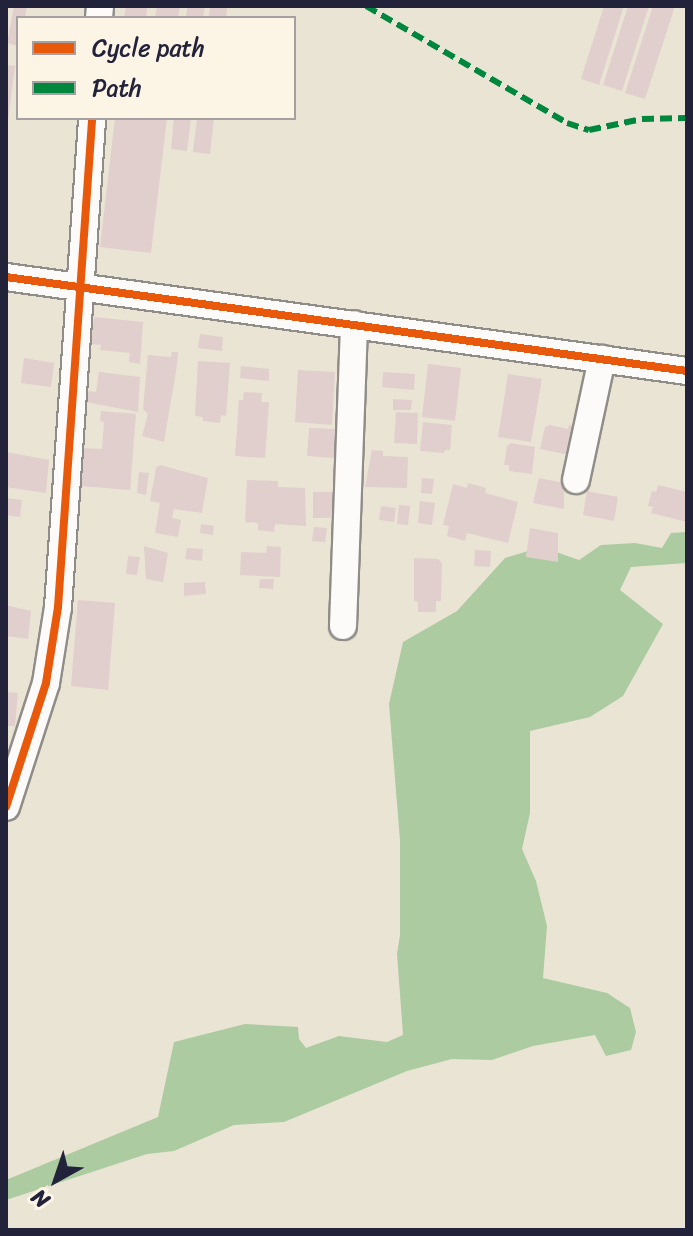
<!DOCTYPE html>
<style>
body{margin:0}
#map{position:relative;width:693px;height:1236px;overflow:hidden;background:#eae4d4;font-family:Sriracha,sans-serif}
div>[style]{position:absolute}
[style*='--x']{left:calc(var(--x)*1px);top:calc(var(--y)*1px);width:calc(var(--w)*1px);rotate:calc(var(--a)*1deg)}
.forest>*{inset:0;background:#accba0}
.building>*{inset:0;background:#e1cfcd}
.roads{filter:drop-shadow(2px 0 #908d89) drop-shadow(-2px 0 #908d89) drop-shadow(0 2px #908d89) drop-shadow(0 -2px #908d89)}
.minor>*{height:26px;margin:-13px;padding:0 13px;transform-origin:13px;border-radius:13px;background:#fcfbf9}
.quiet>*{height:6px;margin-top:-3px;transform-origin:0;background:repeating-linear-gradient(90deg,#00873e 0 12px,transparent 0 18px)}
.cycleway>*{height:8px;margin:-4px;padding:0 4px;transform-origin:4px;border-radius:4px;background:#e8590c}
span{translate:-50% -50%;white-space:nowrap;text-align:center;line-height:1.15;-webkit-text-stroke:6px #fcf5e5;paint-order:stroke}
.frame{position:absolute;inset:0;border:8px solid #22223b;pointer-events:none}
.legend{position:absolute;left:16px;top:16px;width:280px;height:104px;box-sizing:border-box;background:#fcf5e5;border:2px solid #a5a1a1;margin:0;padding:10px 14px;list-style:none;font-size:24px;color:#22223b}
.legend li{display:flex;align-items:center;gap:16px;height:40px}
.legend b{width:40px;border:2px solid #a5a1a1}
.north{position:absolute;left:16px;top:1140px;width:80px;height:80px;-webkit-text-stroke:6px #fcf5e5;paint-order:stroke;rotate:220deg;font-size:22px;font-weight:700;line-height:32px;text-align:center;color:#22223b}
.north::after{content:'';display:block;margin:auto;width:28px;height:36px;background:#22223b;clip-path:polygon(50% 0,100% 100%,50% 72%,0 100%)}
</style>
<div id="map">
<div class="forest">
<i style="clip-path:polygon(687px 532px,686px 563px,631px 567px,620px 590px,663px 624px,623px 696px,590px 717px,530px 731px,530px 813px,522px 849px,536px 881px,547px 926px,543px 978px,607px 993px,630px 1008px,636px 1032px,631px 1050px,606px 1056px,595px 1035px,533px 1046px,492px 1060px,452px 1059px,407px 1071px,284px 1122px,234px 1125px,174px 1151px,147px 1154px,6px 1200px,6px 1180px,158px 1117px,174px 1042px,245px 1024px,298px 1027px,299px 1039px,306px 1048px,339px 1036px,387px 1042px,403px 1035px,397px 954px,400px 935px,400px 841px,389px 704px,403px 642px,457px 611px,505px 558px,542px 547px,579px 560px,601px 545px,635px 543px,662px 548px,671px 533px)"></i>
</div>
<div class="building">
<i style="clip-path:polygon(14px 6px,27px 6px,25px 18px,18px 18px,18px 46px,7px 43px)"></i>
<i style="clip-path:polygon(126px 6px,147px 6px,146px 18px,124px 18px)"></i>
<i style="clip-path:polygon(157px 6px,180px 6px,178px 18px,155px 18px)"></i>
<i style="clip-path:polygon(187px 6px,205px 6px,203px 18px,186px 18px)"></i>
<i style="clip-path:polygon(210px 6px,227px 6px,226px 18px,209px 18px)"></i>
<i style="clip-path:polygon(604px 6px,624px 6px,599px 85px,581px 79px)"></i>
<i style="clip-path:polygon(628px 6px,649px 6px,622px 91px,603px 85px)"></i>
<i style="clip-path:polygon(653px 6px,675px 6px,645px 99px,625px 93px)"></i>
<i style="clip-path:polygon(6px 65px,15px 66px,8px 121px,6px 121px)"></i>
<i style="clip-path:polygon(115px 118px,167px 118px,151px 253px,100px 247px)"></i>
<i style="clip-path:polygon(174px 118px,191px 118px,187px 151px,171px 149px)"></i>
<i style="clip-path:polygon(197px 118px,214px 118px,210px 154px,193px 152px)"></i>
<i style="clip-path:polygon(94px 317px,143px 322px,140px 364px,129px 362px,130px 353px,100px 350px,101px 345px,91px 344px)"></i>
<i style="clip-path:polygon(200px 334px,223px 337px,222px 351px,198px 348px)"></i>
<i style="clip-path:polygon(172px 352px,178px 352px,177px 365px,164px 442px,142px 436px,148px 414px,143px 409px,148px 355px,171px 357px)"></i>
<i style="clip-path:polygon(24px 358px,54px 363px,51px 387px,21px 383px)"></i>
<i style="clip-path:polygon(198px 361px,230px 363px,226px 416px,221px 415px,220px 423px,203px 421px,203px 417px,195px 416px)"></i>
<i style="clip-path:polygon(428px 364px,461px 368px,455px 421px,422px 417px)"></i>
<i style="clip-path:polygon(241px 366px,269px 369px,269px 381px,240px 378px)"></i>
<i style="clip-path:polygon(298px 370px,335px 372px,332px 425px,295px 422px)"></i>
<i style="clip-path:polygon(99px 372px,140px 377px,138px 412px,86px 402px,88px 391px,96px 392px)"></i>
<i style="clip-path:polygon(383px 372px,415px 374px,414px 390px,382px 387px)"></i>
<i style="clip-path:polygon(508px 374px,542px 379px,531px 442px,498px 437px)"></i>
<i style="clip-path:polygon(244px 392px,262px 393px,261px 402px,269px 402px,265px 458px,235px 456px,239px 400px,243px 400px)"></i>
<i style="clip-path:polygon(393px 399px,412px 400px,411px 410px,393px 410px)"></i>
<i style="clip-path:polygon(101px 411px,136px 414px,130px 490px,80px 486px,83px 448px,102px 449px,104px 422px,100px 421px)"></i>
<i style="clip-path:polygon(396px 412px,418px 413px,417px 444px,394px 443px)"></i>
<i style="clip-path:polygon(423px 422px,452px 425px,450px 450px,445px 450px,444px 453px,420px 451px)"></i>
<i style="clip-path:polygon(550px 425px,568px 429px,569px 425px,580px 427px,574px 456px,540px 449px,545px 427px)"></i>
<i style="clip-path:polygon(309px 428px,336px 429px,334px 458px,307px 456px)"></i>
<i style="clip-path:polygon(511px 443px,535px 447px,532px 474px,509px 471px,509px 465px,504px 465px,507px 446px)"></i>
<i style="clip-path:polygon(372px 450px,383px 451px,383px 456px,408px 457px,407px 488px,365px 487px)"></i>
<i style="clip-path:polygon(6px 452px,49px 460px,46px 493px,6px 487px)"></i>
<i style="clip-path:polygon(160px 465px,208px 478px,202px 513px,174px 509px,172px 518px,181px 520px,178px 537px,155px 533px,160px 503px,150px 501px,156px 468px)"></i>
<i style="clip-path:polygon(139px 472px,149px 473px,146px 495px,137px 493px)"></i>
<i style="clip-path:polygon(422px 478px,434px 479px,432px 494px,421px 493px)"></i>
<i style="clip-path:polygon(539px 478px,564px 483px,564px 509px,533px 503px)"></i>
<i style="clip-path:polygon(247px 480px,278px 481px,278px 487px,305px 488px,306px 526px,275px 524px,274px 532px,258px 530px,258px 523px,245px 522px)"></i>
<i style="clip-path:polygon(468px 483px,486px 488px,485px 493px,518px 502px,508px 543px,467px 533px,465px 541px,447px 536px,449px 526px,443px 525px,453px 484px,467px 488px)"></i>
<i style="clip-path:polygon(658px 485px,687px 492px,687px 522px,651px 513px,653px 507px,648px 506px,652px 491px,656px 492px)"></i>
<i style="clip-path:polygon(587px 491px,618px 497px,614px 521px,583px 515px)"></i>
<i style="clip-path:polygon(313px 492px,334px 492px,334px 518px,313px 518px)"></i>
<i style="clip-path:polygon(6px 498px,22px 500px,20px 517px,6px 515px)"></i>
<i style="clip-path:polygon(420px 501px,435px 503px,432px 525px,418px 523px)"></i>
<i style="clip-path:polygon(399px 505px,410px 506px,408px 525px,397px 524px)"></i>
<i style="clip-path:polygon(381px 506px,396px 508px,394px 522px,379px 520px)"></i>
<i style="clip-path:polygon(201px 524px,214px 526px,213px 535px,200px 533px)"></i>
<i style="clip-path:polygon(314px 527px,327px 528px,325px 542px,312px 541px)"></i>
<i style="clip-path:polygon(530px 528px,558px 533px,558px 562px,526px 557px)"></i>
<i style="clip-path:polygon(144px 546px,168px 553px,163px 582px,146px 579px)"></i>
<i style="clip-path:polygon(267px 546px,281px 547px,280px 577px,240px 575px,241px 552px,266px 553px)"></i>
<i style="clip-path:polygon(187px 548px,203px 549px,202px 561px,185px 559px)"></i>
<i style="clip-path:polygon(475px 550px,491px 551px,490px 567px,474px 566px)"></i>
<i style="clip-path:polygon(128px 556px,140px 557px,137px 575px,126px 574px)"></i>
<i style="clip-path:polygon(414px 558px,438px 559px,442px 563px,441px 601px,436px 601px,436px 612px,418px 612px,418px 602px,414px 601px)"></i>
<i style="clip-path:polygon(260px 579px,274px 579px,273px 589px,259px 588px)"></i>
<i style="clip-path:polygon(205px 582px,206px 594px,184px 596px,184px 583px)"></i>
<i style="clip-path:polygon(78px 600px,115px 603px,108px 690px,71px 686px)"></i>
<i style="clip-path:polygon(6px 605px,31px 611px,28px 639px,6px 636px)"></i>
<i style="clip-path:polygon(6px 692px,18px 693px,15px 726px,6px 726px)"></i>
</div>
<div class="roads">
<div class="minor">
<i style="--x:99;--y:18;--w:12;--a:-85"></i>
<i style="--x:6;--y:277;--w:687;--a:7.86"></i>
<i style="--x:576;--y:480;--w:124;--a:-77.9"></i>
<i style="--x:343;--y:626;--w:302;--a:-87.9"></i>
<i style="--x:6;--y:807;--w:130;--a:-72.1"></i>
<i style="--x:46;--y:683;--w:77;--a:-81"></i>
<i style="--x:58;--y:607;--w:490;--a:-86"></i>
</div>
</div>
<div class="quiet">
<i style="--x:366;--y:6;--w:233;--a:30.2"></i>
<i style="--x:567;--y:123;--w:23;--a:18"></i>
<i style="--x:589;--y:130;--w:54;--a:-11.7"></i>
<i style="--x:642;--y:119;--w:45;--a:-1.3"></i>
</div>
<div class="cycleway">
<i style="--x:6;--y:277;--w:687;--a:7.86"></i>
<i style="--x:6;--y:807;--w:130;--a:-72.1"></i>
<i style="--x:46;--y:683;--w:77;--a:-81"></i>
<i style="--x:58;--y:607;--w:490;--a:-86"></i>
</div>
<div class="frame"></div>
<ul class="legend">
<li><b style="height:10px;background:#e8590c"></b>Cycle path</li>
<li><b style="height:10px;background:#00873e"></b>Path</li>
</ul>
<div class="north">N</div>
</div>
